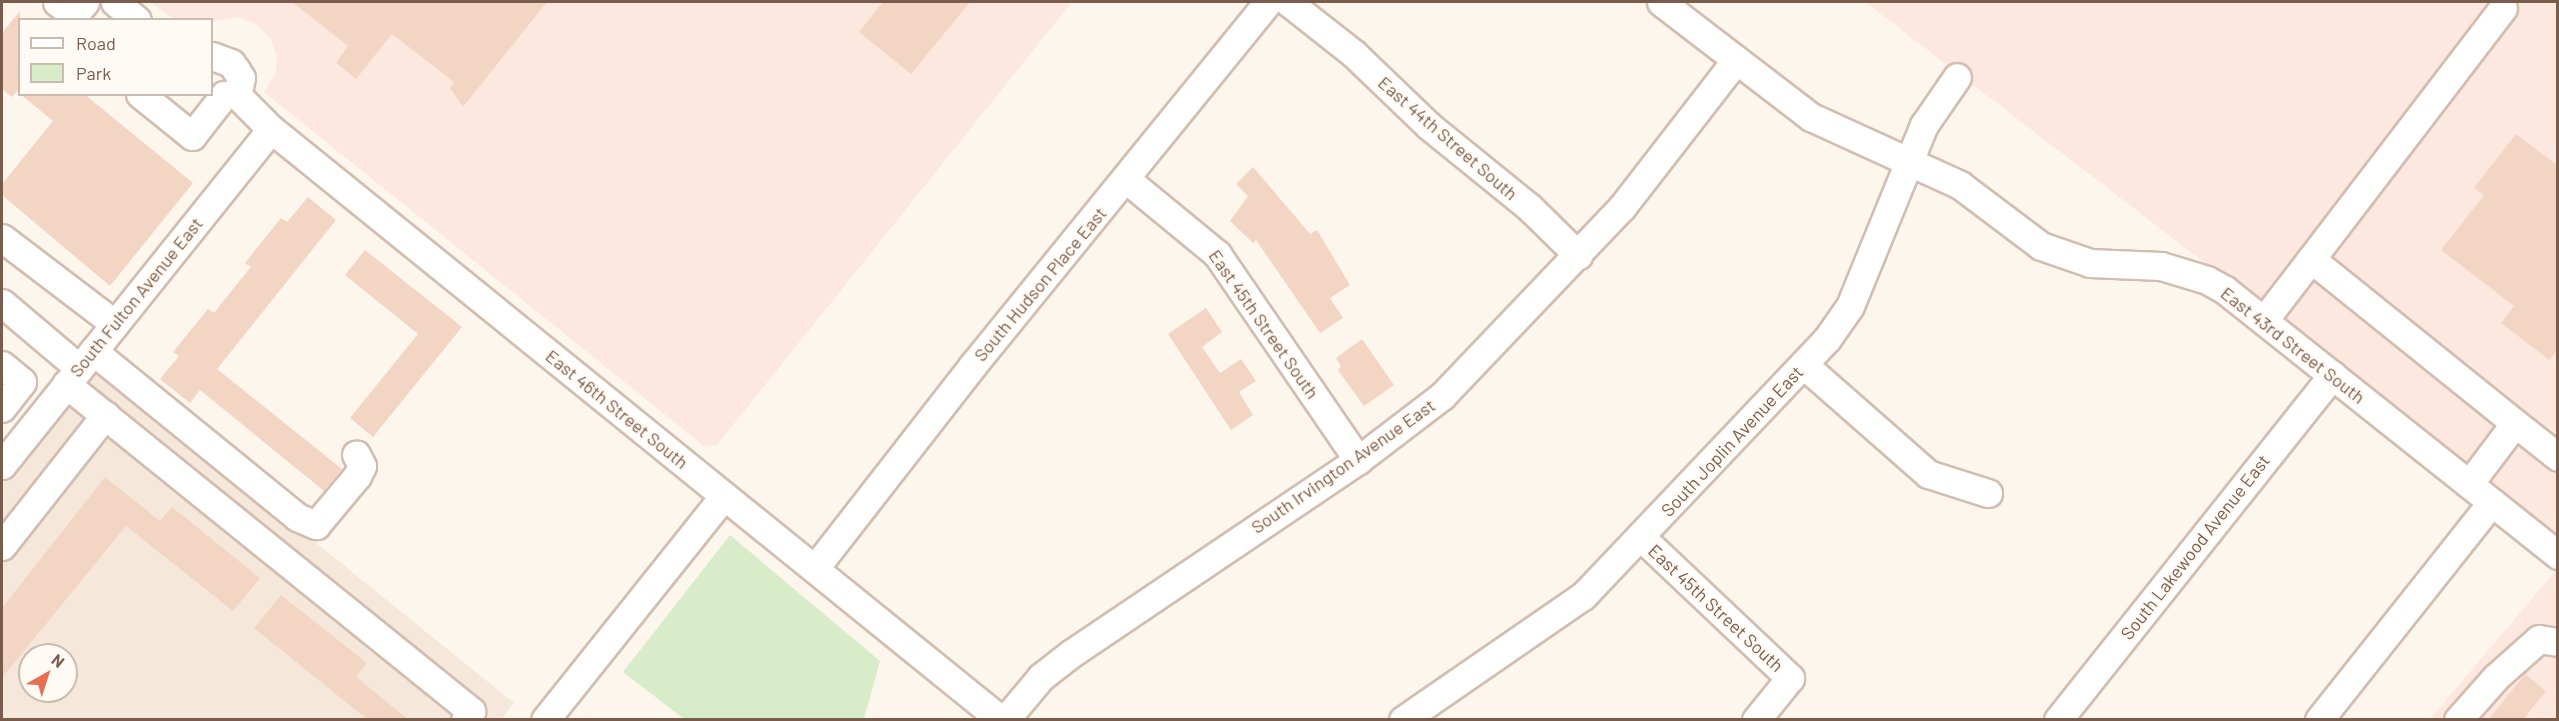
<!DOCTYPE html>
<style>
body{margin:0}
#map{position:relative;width:2559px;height:721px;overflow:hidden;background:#fdf6ec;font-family:Barlow,sans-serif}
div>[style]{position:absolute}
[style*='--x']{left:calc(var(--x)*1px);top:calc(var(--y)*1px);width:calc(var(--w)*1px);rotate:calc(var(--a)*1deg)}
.residential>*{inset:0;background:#f5e8da}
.commercial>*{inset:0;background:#fde8e0}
.green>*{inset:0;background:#d8ecc9}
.building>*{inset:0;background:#f3d5c3}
.roads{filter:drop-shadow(2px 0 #d1beb0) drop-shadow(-2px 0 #d1beb0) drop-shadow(0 2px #d1beb0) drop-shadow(0 -2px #d1beb0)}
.minor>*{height:27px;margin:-13.5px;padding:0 13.5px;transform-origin:13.5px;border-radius:13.5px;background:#fff}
span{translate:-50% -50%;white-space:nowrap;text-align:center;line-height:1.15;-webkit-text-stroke:5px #fffaf3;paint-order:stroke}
.street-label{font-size:18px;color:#7a5c4d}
.frame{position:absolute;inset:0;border:3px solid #7a5c4d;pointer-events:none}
.legend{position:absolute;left:18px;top:18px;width:195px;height:78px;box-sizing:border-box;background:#fffaf3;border:2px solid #cabbb1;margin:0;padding:8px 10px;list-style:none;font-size:18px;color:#7a5c4d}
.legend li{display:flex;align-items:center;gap:12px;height:30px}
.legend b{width:30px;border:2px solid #cabbb1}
.north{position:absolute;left:18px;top:643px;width:60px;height:60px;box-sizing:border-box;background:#fffaf3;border:2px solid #cabbb1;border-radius:50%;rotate:39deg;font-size:16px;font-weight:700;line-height:24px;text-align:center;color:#7a5c4d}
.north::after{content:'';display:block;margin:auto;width:21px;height:27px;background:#e76f51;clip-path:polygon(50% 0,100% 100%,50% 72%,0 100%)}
</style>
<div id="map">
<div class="residential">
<i style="clip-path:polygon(evenodd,96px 365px,514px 703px,501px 720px,2px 719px,2px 484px,96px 365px,30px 655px,66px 655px,66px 691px,30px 691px,30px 655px)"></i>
</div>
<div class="commercial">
<i style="clip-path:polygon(151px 2px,1072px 2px,717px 445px,704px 446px,264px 92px,275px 74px,277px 58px,272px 41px,258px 25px,238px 17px,212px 22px,173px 19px)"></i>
<i style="clip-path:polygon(1865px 2px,2557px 2px,2557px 533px)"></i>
<i style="clip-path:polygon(2557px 569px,2557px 719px,2430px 719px)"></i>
</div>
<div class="green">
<i style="clip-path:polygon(730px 535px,880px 661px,864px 719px,684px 719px,623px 672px)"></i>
</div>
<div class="building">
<i style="clip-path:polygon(292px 2px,547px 2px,463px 107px,450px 88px,454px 82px,392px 34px,356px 79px,336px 63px,348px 46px)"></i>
<i style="clip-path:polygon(883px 2px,970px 2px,911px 74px,859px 32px)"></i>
<i style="clip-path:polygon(20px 11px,20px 88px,12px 97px,2px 89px,2px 33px)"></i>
<i style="clip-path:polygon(20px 94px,84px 94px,193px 183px,110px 286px,2px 195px,2px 184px,53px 121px)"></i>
<i style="clip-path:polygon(2516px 134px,2558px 166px,2558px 350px,2549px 360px,2501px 323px,2514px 306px,2441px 250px,2484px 195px,2474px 188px)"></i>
<i style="clip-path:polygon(1253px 167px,1310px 234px,1317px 230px,1350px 285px,1330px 298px,1343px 318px,1320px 333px,1256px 240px,1253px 243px,1230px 221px,1248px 196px,1236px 184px)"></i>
<i style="clip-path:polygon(308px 197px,336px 220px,217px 369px,342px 469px,324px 491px,200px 390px,190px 403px,160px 379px,179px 356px,173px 352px,208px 309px,214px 313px,233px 289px,251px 267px,245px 263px,281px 218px,287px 222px)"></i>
<i style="clip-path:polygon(365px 250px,462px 327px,373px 437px,350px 418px,418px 334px,345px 275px)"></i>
<i style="clip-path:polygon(1206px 308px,1222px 332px,1202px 347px,1220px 373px,1241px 359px,1256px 381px,1239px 392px,1253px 415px,1231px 430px,1168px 334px)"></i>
<i style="clip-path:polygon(1362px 339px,1394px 385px,1364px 406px,1338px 370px,1341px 366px,1336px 358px)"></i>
<i style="clip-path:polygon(105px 477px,160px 521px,172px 507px,260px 578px,233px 611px,126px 526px,2px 678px,2px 608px)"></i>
<i style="clip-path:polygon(281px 595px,367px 663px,356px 677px,409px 720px,368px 720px,254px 628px)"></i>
<i style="clip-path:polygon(2525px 674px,2546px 691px,2523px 720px,2488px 720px)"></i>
</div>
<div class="roads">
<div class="minor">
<i style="--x:57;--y:2;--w:21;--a:37"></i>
<i style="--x:74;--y:15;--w:17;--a:-50"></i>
<i style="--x:115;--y:2;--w:28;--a:39"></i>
<i style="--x:1288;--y:2;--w:84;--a:38.2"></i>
<i style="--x:1354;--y:54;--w:104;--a:43.8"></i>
<i style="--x:1429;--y:126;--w:129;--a:39"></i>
<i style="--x:1529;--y:207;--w:69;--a:44.4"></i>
<i style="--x:1661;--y:2;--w:189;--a:37.5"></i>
<i style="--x:1811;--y:117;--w:164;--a:24.5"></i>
<i style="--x:1960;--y:185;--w:101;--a:37"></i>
<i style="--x:2041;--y:246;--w:52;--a:19.1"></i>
<i style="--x:2090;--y:263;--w:71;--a:2.4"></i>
<i style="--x:2161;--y:266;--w:48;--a:16.9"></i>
<i style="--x:2207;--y:280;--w:21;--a:29"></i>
<i style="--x:2225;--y:290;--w:426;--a:38.5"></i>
<i style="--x:212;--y:56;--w:20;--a:20"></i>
<i style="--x:231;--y:63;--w:9;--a:54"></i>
<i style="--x:236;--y:70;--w:9;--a:58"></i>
<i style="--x:241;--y:78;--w:17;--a:103"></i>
<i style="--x:140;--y:94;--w:67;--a:38.9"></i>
<i style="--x:192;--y:136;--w:52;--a:-52"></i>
<i style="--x:237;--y:95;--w:48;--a:45"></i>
<i style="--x:271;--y:129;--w:939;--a:38.99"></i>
<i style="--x:1127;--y:180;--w:117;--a:39.4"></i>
<i style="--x:1217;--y:254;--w:250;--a:55.6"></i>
<i style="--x:2;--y:238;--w:142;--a:37.3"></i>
<i style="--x:2311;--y:259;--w:316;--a:-52.6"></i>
<i style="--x:2;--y:303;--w:101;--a:40.2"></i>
<i style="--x:2264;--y:320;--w:77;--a:-52.4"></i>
<i style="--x:2311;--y:259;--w:262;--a:38.8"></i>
<i style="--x:93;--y:351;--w:263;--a:39.1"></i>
<i style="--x:297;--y:517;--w:21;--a:23"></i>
<i style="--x:316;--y:525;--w:64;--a:-50.1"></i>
<i style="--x:357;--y:476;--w:11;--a:-63"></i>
<i style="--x:362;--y:466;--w:13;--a:-117"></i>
<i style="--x:2;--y:365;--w:26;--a:40"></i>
<i style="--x:22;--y:382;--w:33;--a:128"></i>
<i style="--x:1804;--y:365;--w:165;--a:41.3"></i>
<i style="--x:1928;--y:474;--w:63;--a:17.6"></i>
<i style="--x:66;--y:384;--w:521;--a:38.92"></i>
<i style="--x:471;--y:711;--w:11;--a:124"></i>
<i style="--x:2;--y:465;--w:430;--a:-51.3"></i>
<i style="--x:2469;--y:484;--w:76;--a:-53"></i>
<i style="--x:2515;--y:423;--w:55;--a:38.3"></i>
<i style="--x:1642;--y:538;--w:204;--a:43.4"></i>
<i style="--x:1790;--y:678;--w:54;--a:129"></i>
<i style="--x:2;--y:546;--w:167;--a:-51.8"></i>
<i style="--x:815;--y:568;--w:257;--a:-52.1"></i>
<i style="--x:973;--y:365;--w:468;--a:-50.9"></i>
<i style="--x:545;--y:720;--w:287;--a:-51.4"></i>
<i style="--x:1005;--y:720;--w:56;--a:-50.1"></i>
<i style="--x:1041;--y:677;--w:39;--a:-38"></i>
<i style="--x:1072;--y:653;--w:345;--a:-34"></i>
<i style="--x:1358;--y:460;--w:106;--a:-37.3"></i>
<i style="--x:1442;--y:396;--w:261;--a:-46.4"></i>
<i style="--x:1622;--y:207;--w:186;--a:-52.2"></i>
<i style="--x:1403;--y:720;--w:219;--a:-34.6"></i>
<i style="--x:1583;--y:596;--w:354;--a:-46.5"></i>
<i style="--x:1827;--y:339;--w:40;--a:-55.1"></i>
<i style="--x:1850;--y:306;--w:196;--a:-67.8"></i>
<i style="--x:1924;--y:125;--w:58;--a:-55.5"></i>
<i style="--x:2058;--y:720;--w:441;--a:-51.5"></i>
<i style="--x:2319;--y:720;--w:278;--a:-51.6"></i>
<i style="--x:2458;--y:720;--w:57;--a:-48.5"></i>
<i style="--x:2496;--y:677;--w:57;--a:-41.5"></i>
<i style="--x:2539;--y:639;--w:19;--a:9"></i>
</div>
</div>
<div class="street-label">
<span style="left:1448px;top:138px;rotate:41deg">East 44th Street South</span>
<span style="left:1040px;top:284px;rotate:-50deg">South Hudson Place East</span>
<span style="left:136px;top:297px;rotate:-51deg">South Fulton Avenue East</span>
<span style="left:1264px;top:324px;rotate:55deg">East 45th Street South</span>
<span style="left:2293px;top:345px;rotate:38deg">East 43rd Street South</span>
<span style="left:617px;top:409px;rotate:39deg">East 46th Street South</span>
<span style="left:1732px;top:441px;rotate:-47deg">South Joplin Avenue East</span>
<span style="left:1343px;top:466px;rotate:-35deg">South Irvington Avenue East</span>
<span style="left:2195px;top:547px;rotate:-52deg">South Lakewood Avenue East</span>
<span style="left:1716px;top:608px;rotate:43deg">East 45th Street South</span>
</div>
<div class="frame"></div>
<ul class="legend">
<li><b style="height:8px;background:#fff"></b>Road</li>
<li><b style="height:16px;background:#d8ecc9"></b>Park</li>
</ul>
<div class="north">N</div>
</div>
